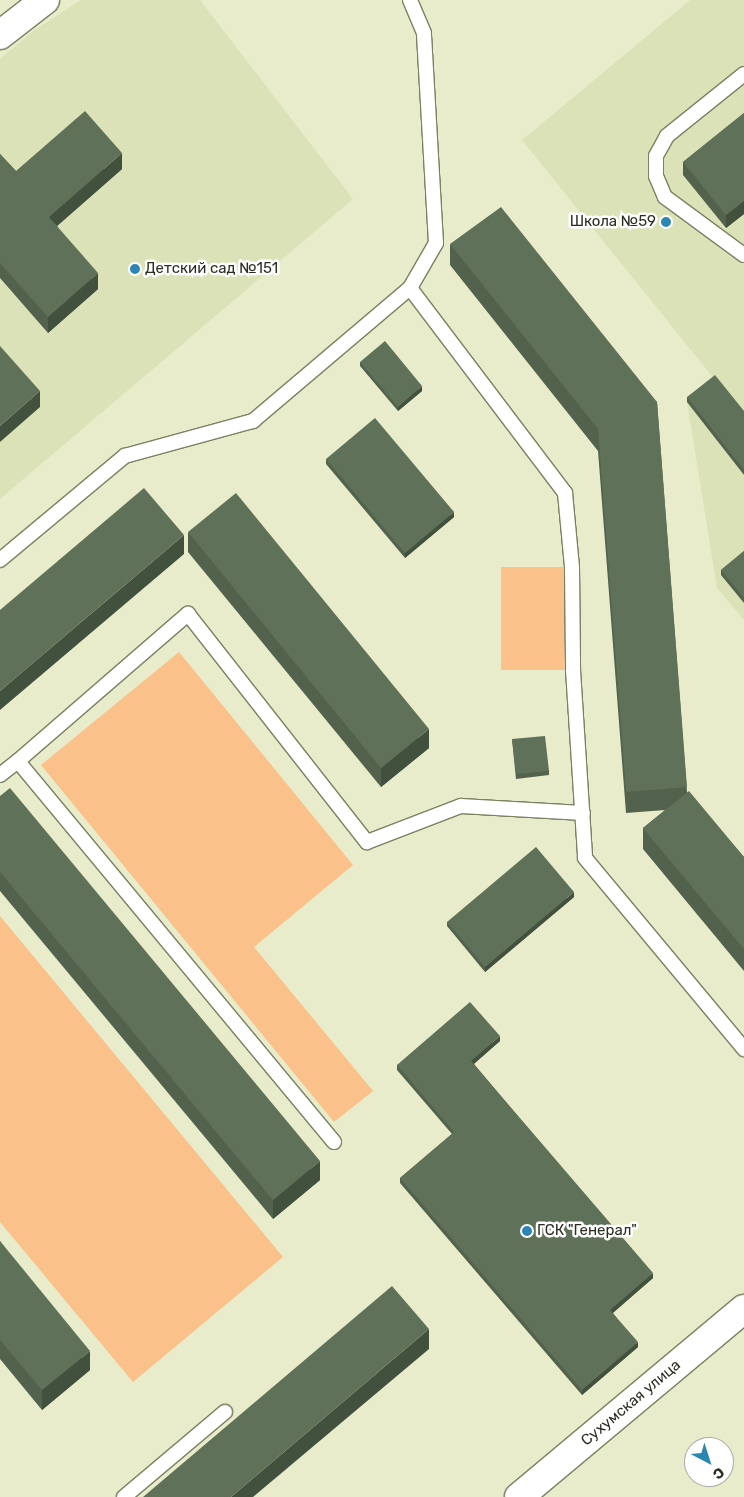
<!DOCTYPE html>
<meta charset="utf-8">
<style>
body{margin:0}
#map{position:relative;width:744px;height:1497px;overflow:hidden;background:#e8ecca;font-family:Rubik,sans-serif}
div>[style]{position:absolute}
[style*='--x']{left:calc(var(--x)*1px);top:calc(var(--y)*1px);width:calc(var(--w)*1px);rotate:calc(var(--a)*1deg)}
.built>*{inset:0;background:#dce2b8}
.green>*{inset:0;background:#fac18a}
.roads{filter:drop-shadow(1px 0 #7b8061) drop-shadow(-1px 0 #7b8061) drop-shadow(0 1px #7b8061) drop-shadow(0 -1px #7b8061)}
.lane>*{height:14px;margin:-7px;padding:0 7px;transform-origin:7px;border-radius:7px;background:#fff}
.street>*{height:28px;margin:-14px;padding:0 14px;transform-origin:14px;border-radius:14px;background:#fff}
.secondary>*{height:28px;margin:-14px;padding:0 14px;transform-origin:14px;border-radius:14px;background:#fff}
.wall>*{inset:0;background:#52624d}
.shaded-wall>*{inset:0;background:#42503e}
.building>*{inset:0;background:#5f7259}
.dots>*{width:14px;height:14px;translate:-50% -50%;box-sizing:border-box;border:2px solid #fff;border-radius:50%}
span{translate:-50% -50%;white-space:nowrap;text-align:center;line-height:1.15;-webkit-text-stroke:5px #fff;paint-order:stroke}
.poi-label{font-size:15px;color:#2c2e21}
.right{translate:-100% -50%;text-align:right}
.left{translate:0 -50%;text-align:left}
.street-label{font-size:15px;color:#2c2e21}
.north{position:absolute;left:684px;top:1437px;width:50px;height:50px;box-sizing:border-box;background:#fff;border:1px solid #ababa6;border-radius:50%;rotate:140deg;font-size:14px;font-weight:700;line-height:20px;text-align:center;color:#2c2e21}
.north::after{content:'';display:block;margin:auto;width:18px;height:22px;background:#2c86b4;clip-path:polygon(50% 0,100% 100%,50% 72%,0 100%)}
</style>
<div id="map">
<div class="built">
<i style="clip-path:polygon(81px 0,200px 0,353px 199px,0 499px,0 59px,33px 31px)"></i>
<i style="clip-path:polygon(690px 0,744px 0,744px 620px,717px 588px,687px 402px,715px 380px,522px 140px)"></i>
</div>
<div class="green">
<i style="clip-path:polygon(501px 567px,572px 567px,573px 670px,501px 670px)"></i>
<i style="clip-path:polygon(179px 652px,353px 865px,254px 947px,373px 1091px,334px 1122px,41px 765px)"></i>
<i style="clip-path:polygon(0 916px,283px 1257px,133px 1382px,0 1222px)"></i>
</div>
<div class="roads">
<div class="lane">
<i style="--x:744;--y:74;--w:99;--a:141.2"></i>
<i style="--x:667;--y:136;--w:23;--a:119"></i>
<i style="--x:656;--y:156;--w:20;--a:90"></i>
<i style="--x:656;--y:176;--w:23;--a:67"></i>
<i style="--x:665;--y:197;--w:98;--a:36.3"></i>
<i style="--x:410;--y:288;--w:257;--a:52.9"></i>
<i style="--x:565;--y:493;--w:74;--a:84.6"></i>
<i style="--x:572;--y:567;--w:103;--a:89.4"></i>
<i style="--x:573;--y:670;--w:188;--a:86.3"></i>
<i style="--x:585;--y:858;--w:249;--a:50.2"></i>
<i style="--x:0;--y:560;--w:163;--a:-39.8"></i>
<i style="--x:125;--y:456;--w:133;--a:-15.3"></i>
<i style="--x:253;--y:421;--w:206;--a:-40.3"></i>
<i style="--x:410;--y:288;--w:52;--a:-60"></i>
<i style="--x:436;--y:243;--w:210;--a:-93.3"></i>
<i style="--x:424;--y:33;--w:36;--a:-113"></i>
<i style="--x:0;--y:775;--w:23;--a:-38"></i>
<i style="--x:334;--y:1142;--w:495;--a:-129.7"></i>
<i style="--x:18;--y:761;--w:225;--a:-40.9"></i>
<i style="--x:188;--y:614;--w:290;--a:51.9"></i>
<i style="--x:367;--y:842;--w:101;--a:-21"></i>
<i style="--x:461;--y:806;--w:122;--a:3.3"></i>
<i style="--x:124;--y:1497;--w:132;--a:-40.1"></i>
</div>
<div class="street">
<i style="--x:0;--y:35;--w:57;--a:-37.9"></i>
</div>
<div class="secondary">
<i style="--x:519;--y:1497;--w:293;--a:-39.9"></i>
</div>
</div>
<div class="wall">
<i style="clip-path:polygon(744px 113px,744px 214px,726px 228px,683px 175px,683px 162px)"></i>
<i style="clip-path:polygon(0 154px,16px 171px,122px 169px,57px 226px,98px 289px,48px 333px,0 278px)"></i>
<i style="clip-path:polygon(450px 244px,657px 402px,687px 792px,744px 857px,744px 971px,643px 849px,643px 828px,665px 810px,626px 813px,598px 451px,450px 265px)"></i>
<i style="clip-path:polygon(360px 362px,422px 391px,398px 411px,360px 366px)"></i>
<i style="clip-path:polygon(687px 397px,744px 411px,744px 475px,687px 402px)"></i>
<i style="clip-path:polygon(326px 459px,454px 517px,405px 558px,326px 464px)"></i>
<i style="clip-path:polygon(188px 532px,429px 748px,381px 787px,188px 552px)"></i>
<i style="clip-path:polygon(744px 551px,744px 603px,721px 575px,721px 570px)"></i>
<i style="clip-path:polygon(512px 739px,549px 771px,549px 775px,516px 779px)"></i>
<i style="clip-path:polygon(0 796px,320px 1180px,273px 1219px,0 891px)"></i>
<i style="clip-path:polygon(574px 897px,485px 972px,447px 926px,447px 922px)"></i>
<i style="clip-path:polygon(500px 1041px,474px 1064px,653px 1278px,613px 1313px,638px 1347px,582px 1395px,400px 1183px,400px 1178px,452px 1134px,397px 1070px,397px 1065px)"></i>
<i style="clip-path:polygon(0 1241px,90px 1370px,42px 1410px,0 1359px)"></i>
</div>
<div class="shaded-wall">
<i style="clip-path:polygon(122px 153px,122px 169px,49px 233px,49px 217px)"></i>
<i style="clip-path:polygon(744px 201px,744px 214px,726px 228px,726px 215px)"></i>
<i style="clip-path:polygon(98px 273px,98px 289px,48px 333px,48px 317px)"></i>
<i style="clip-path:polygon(422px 386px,422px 391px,398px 411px,398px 407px)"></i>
<i style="clip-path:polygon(40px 391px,40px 407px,0 442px,0 426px)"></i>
<i style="clip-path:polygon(454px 512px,454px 517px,405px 558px,405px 553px)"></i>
<i style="clip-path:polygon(184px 535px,184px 554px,0 710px,0 691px)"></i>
<i style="clip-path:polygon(429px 729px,429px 748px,381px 787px,381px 768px)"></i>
<i style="clip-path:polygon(574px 892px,574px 897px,485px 972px,485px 967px)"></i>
<i style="clip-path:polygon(500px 1036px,500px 1041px,471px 1066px,471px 1061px)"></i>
<i style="clip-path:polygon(320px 1161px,320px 1180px,273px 1219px,273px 1200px)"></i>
<i style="clip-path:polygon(653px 1273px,653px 1278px,610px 1315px,610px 1310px)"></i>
<i style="clip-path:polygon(429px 1329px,429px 1349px,253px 1497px,231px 1497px)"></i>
<i style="clip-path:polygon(638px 1342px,638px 1347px,582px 1395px,582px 1390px)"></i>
<i style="clip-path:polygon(90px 1351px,90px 1370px,42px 1410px,42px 1390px)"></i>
</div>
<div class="building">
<i style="clip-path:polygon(85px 111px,122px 153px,49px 217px,98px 273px,48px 317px,0 263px,0 154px,16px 171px)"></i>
<i style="clip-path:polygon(744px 113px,744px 201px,726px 215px,683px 162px)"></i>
<i style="clip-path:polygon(501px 207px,657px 402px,687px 787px,626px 792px,598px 429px,450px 244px)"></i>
<i style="clip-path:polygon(385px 341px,422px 386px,398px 407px,360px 362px)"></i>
<i style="clip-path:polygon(0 346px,40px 391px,0 426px)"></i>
<i style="clip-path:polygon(715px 375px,744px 411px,744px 470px,687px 397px)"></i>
<i style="clip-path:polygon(375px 418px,454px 512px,405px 553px,326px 459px)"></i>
<i style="clip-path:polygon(144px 488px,184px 535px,0 691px,0 610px)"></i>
<i style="clip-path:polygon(236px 493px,429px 729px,381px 768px,188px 532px)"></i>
<i style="clip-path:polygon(744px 551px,744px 598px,721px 570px)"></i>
<i style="clip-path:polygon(545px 736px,549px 771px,516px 774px,512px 739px)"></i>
<i style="clip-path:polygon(10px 788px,320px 1161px,273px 1200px,0 872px,0 796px)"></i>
<i style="clip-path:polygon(689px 791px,744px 857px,744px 949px,643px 828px)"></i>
<i style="clip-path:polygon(536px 847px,574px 892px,485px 967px,447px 922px)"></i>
<i style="clip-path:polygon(470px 1002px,500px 1036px,471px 1061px,653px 1273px,610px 1310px,638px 1342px,582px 1390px,400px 1178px,454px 1132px,397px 1065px)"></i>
<i style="clip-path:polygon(0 1241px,90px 1351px,42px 1390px,0 1340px)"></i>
<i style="clip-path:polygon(392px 1286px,429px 1329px,231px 1497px,143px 1497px)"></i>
</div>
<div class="dots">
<i style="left:666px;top:222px;background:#2c86b4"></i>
<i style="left:135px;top:269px;background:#2c86b4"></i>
<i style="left:527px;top:1231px;background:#2c86b4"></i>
</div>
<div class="poi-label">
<span class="right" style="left:656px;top:222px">Школа №59</span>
<span class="left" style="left:145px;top:269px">Детский сад №151</span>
<span class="left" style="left:537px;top:1231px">ГСК "Генерал"</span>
</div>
<div class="street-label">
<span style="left:631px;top:1403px;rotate:-40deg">Сухумская улица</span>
</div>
<div class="north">С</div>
</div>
